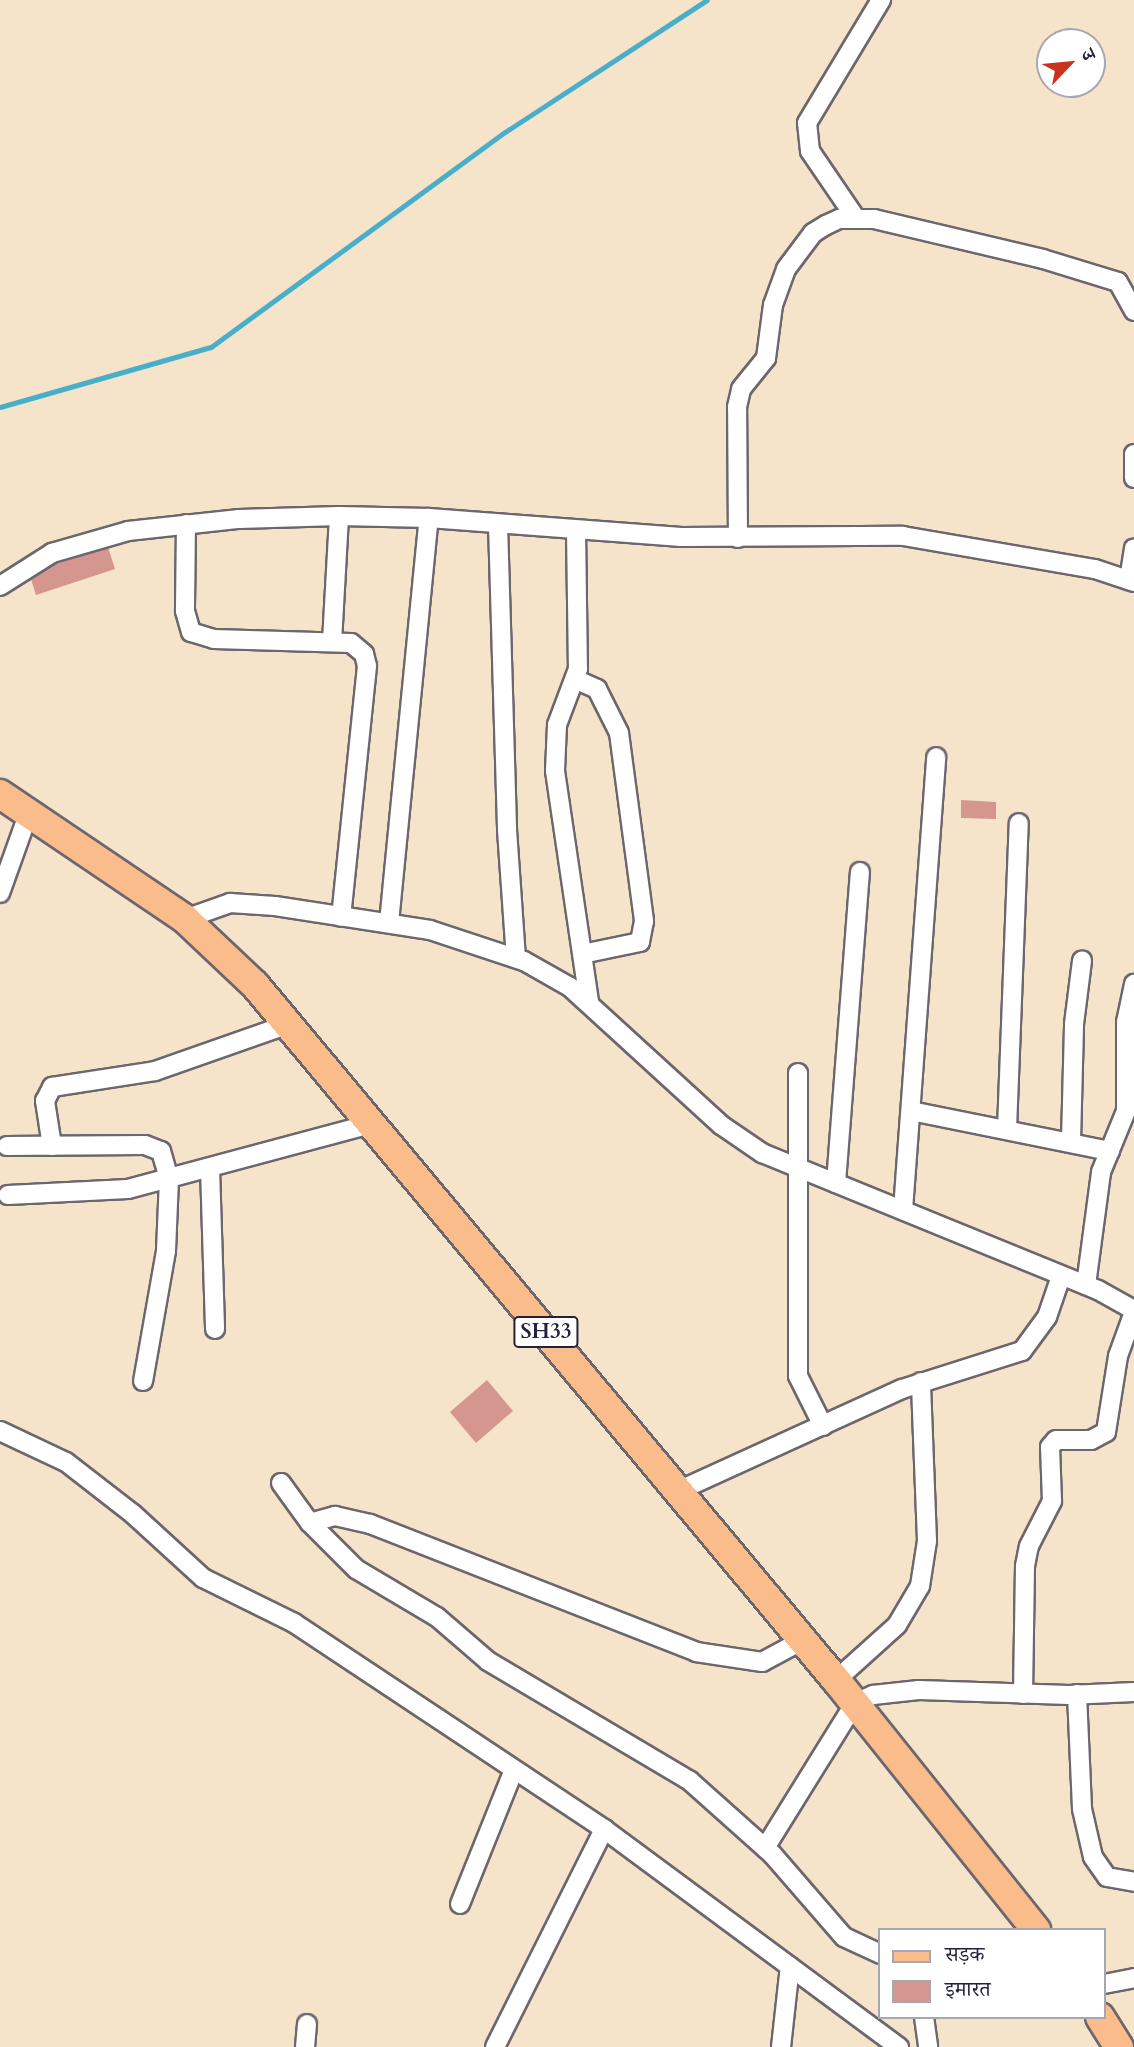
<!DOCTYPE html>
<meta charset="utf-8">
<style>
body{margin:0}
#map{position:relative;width:1134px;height:2047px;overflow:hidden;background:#f5e3ca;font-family:Cardo,"Noto Serif Devanagari",serif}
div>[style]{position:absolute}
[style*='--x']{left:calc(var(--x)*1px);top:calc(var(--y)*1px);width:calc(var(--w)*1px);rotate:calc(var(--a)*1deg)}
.stream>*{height:5px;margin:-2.5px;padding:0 2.5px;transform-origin:2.5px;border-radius:2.5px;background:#49aec9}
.building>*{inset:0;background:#d69690}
.roads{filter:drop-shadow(2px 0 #6c666d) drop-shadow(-2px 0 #6c666d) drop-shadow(0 2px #6c666d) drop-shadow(0 -2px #6c666d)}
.minor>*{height:18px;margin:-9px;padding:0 9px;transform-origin:9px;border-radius:9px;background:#fff}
.primary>*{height:28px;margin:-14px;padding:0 14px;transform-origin:14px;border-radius:14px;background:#f9bc8a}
span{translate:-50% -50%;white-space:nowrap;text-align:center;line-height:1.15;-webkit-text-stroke:6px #fff;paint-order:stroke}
.shield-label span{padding:2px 5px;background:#fff;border:2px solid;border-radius:5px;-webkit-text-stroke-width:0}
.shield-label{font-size:21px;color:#22223b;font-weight:700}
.legend{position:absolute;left:878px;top:1928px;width:228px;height:91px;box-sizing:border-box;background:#fff;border:2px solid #a7a7b1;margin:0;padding:9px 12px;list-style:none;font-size:21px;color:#22223b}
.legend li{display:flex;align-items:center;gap:14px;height:35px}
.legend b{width:35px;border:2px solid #a7a7b1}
.north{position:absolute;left:1036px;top:28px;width:70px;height:70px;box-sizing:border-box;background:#fff;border:2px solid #a7a7b1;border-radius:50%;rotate:64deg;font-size:19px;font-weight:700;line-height:28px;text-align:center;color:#22223b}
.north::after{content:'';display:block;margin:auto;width:24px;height:32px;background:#c8321e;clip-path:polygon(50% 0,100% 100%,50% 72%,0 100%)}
</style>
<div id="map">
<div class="stream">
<i style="--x:0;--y:407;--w:219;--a:-15.9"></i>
<i style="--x:211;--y:347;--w:364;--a:-36.2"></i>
<i style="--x:505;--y:132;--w:241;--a:-33.2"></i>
</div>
<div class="building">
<i style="clip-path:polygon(108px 547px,115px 569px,36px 595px,29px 573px)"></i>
<i style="clip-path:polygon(961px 800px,996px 802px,996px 819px,961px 818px)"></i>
<i style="clip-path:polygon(487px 1380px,513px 1411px,476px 1443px,450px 1412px)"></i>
</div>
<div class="roads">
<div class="minor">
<i style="--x:855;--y:217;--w:80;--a:-124.3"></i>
<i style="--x:810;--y:151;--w:28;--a:-96"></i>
<i style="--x:807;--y:123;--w:144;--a:-59"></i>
<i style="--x:1134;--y:454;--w:24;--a:90"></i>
<i style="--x:186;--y:524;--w:87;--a:90.7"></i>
<i style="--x:185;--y:611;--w:22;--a:74"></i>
<i style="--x:191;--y:632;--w:24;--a:17"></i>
<i style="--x:214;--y:639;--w:137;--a:1.7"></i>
<i style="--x:351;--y:643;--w:17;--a:40"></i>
<i style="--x:364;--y:654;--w:12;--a:76"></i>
<i style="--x:367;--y:666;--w:252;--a:95.9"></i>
<i style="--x:498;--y:524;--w:306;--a:88.3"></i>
<i style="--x:507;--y:830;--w:128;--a:86"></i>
<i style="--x:576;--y:530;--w:139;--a:89.2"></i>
<i style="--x:578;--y:669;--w:60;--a:110.6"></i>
<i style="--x:557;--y:725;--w:46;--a:92.5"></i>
<i style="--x:555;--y:771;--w:233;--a:81.6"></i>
<i style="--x:738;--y:538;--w:131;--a:-90.4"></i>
<i style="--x:737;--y:407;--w:18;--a:-77"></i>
<i style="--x:741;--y:389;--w:40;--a:-51"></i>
<i style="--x:766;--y:358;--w:53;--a:-82.5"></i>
<i style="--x:773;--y:305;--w:38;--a:-70"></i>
<i style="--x:786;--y:269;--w:45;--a:-53.1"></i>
<i style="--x:813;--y:233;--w:15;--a:-32"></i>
<i style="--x:826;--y:225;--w:14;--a:-25"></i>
<i style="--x:839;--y:219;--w:35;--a:0"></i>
<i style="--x:874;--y:219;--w:174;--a:13.3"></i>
<i style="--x:1043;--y:259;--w:78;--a:17"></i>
<i style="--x:1118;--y:282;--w:33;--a:61"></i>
<i style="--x:1129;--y:580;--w:32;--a:-81"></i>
<i style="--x:0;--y:586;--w:62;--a:-32.4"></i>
<i style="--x:52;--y:553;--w:79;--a:-16.1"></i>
<i style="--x:128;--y:531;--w:112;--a:-6.2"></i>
<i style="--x:239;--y:519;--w:100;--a:-1.7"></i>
<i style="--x:339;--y:516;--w:90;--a:1.3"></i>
<i style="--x:429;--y:518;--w:253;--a:4.3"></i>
<i style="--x:681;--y:537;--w:222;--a:-0.3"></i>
<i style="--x:903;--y:536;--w:195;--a:9.8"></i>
<i style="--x:1095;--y:569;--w:41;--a:18.4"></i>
<i style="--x:332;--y:642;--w:126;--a:-86.8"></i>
<i style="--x:577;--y:680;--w:22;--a:24"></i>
<i style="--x:597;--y:689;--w:49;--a:63.4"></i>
<i style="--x:619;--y:733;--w:190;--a:82.4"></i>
<i style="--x:644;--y:921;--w:21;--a:101"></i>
<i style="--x:640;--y:942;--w:59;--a:168.3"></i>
<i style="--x:0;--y:893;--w:86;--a:-70.3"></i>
<i style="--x:185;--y:919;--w:48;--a:-19.6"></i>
<i style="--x:230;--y:903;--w:45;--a:3.8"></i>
<i style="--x:275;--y:906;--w:157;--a:8.8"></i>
<i style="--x:430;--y:930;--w:99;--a:18.3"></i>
<i style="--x:524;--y:961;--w:53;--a:29.5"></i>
<i style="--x:570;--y:987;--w:205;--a:42.4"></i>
<i style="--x:721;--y:1125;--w:50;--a:34.3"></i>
<i style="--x:762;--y:1153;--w:363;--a:22.2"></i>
<i style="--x:1098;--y:1290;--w:41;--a:29.1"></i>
<i style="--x:389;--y:923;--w:407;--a:-84.4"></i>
<i style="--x:798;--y:1073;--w:303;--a:90"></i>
<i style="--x:798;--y:1376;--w:56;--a:63.4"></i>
<i style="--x:911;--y:1111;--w:203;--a:11.4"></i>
<i style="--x:1007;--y:1129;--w:306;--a:-87.8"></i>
<i style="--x:1071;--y:1141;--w:117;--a:-88.5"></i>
<i style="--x:1074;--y:1024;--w:64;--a:-82.8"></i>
<i style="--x:7;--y:1146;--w:138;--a:-0.4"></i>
<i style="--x:145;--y:1145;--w:17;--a:21"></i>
<i style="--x:161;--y:1151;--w:29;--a:74"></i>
<i style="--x:169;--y:1179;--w:72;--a:92.4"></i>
<i style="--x:166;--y:1251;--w:132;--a:100"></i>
<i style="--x:52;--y:1146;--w:46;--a:-98.8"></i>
<i style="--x:45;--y:1101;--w:16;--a:-63"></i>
<i style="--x:52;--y:1087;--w:104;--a:-8.8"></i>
<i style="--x:155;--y:1071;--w:142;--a:-19.3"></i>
<i style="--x:210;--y:1168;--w:161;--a:88.2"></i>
<i style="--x:836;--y:1183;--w:312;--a:-85.6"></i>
<i style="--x:8;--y:1195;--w:120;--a:-2.9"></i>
<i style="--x:128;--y:1189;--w:255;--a:-15"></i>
<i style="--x:903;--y:1210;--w:454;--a:-85.8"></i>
<i style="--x:1086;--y:1285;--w:114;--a:-82.4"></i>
<i style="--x:1101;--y:1172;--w:66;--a:-67.7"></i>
<i style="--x:1126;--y:1111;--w:89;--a:-90"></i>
<i style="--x:1126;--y:1022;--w:39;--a:-78"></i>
<i style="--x:0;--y:1431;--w:73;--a:25.2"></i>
<i style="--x:66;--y:1462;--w:85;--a:37.8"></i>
<i style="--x:133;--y:1514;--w:95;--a:42.4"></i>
<i style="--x:203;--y:1578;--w:102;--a:26.3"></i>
<i style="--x:294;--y:1623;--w:372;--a:33.6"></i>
<i style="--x:604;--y:1829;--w:367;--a:36.5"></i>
<i style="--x:281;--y:1483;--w:49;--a:54.1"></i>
<i style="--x:310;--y:1523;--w:65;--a:45"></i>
<i style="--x:356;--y:1569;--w:94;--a:30.7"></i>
<i style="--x:437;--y:1617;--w:67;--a:40.8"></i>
<i style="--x:488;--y:1661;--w:235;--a:30.7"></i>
<i style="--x:690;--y:1781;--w:110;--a:41.7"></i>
<i style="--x:772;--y:1854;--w:110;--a:49.1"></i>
<i style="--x:844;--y:1937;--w:40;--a:25"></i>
<i style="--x:678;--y:1491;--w:246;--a:-24.5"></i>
<i style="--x:902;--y:1389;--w:126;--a:-17.6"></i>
<i style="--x:1022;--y:1351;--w:42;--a:-53.7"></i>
<i style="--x:1047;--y:1317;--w:43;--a:-71.1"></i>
<i style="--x:310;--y:1523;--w:26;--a:-16"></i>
<i style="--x:335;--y:1516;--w:36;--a:13"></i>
<i style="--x:370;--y:1524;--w:350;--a:21.4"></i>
<i style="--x:696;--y:1652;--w:67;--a:8.6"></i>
<i style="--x:762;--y:1662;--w:47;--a:-28.2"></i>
<i style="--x:836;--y:1680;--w:82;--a:-42"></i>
<i style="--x:897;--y:1625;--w:45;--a:-59.5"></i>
<i style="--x:920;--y:1586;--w:46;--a:-81.2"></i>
<i style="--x:927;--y:1541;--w:159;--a:-92.2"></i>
<i style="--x:1023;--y:1694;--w:128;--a:-89.1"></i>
<i style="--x:1025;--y:1566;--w:20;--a:-79"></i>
<i style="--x:1029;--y:1546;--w:51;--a:-62.9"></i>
<i style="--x:1052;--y:1501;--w:54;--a:-92.1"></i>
<i style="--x:1050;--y:1447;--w:9;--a:-49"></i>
<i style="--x:1056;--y:1440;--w:35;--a:0"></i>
<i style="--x:1091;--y:1440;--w:17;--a:-28"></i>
<i style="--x:1106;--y:1432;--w:77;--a:-81"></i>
<i style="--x:1118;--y:1356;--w:47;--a:-70"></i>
<i style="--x:1077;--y:1694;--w:115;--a:87.5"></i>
<i style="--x:1082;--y:1809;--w:49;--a:77.1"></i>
<i style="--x:1093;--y:1857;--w:24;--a:55"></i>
<i style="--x:1107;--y:1877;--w:27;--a:10"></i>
<i style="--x:765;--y:1848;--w:171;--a:-58.2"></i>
<i style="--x:855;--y:1703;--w:20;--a:-24"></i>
<i style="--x:873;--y:1695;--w:46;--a:-6.2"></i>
<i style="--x:919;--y:1690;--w:150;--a:1.9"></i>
<i style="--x:1069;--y:1695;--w:65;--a:-2.6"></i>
<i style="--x:460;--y:1904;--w:144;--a:-68.1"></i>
<i style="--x:1104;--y:1984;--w:31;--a:-11"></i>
<i style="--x:924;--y:2017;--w:30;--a:82"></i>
<i style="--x:305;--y:2047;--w:23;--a:-85"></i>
<i style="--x:495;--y:2047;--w:244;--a:-63.4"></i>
<i style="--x:781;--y:2047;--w:81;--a:-83.7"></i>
</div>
<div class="primary">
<i style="--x:0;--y:794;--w:223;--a:34"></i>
<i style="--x:185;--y:919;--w:96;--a:43.3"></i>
<i style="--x:255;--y:985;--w:906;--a:50.11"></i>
<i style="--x:836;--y:1680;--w:320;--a:51.3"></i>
<i style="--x:1100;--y:2017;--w:36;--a:58"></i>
</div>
</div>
<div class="shield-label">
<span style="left:546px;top:1332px">SH33</span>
</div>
<ul class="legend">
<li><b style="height:9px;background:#f9bc8a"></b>सड़क</li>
<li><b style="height:19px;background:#d69690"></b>इमारत</li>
</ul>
<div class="north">उ</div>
</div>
